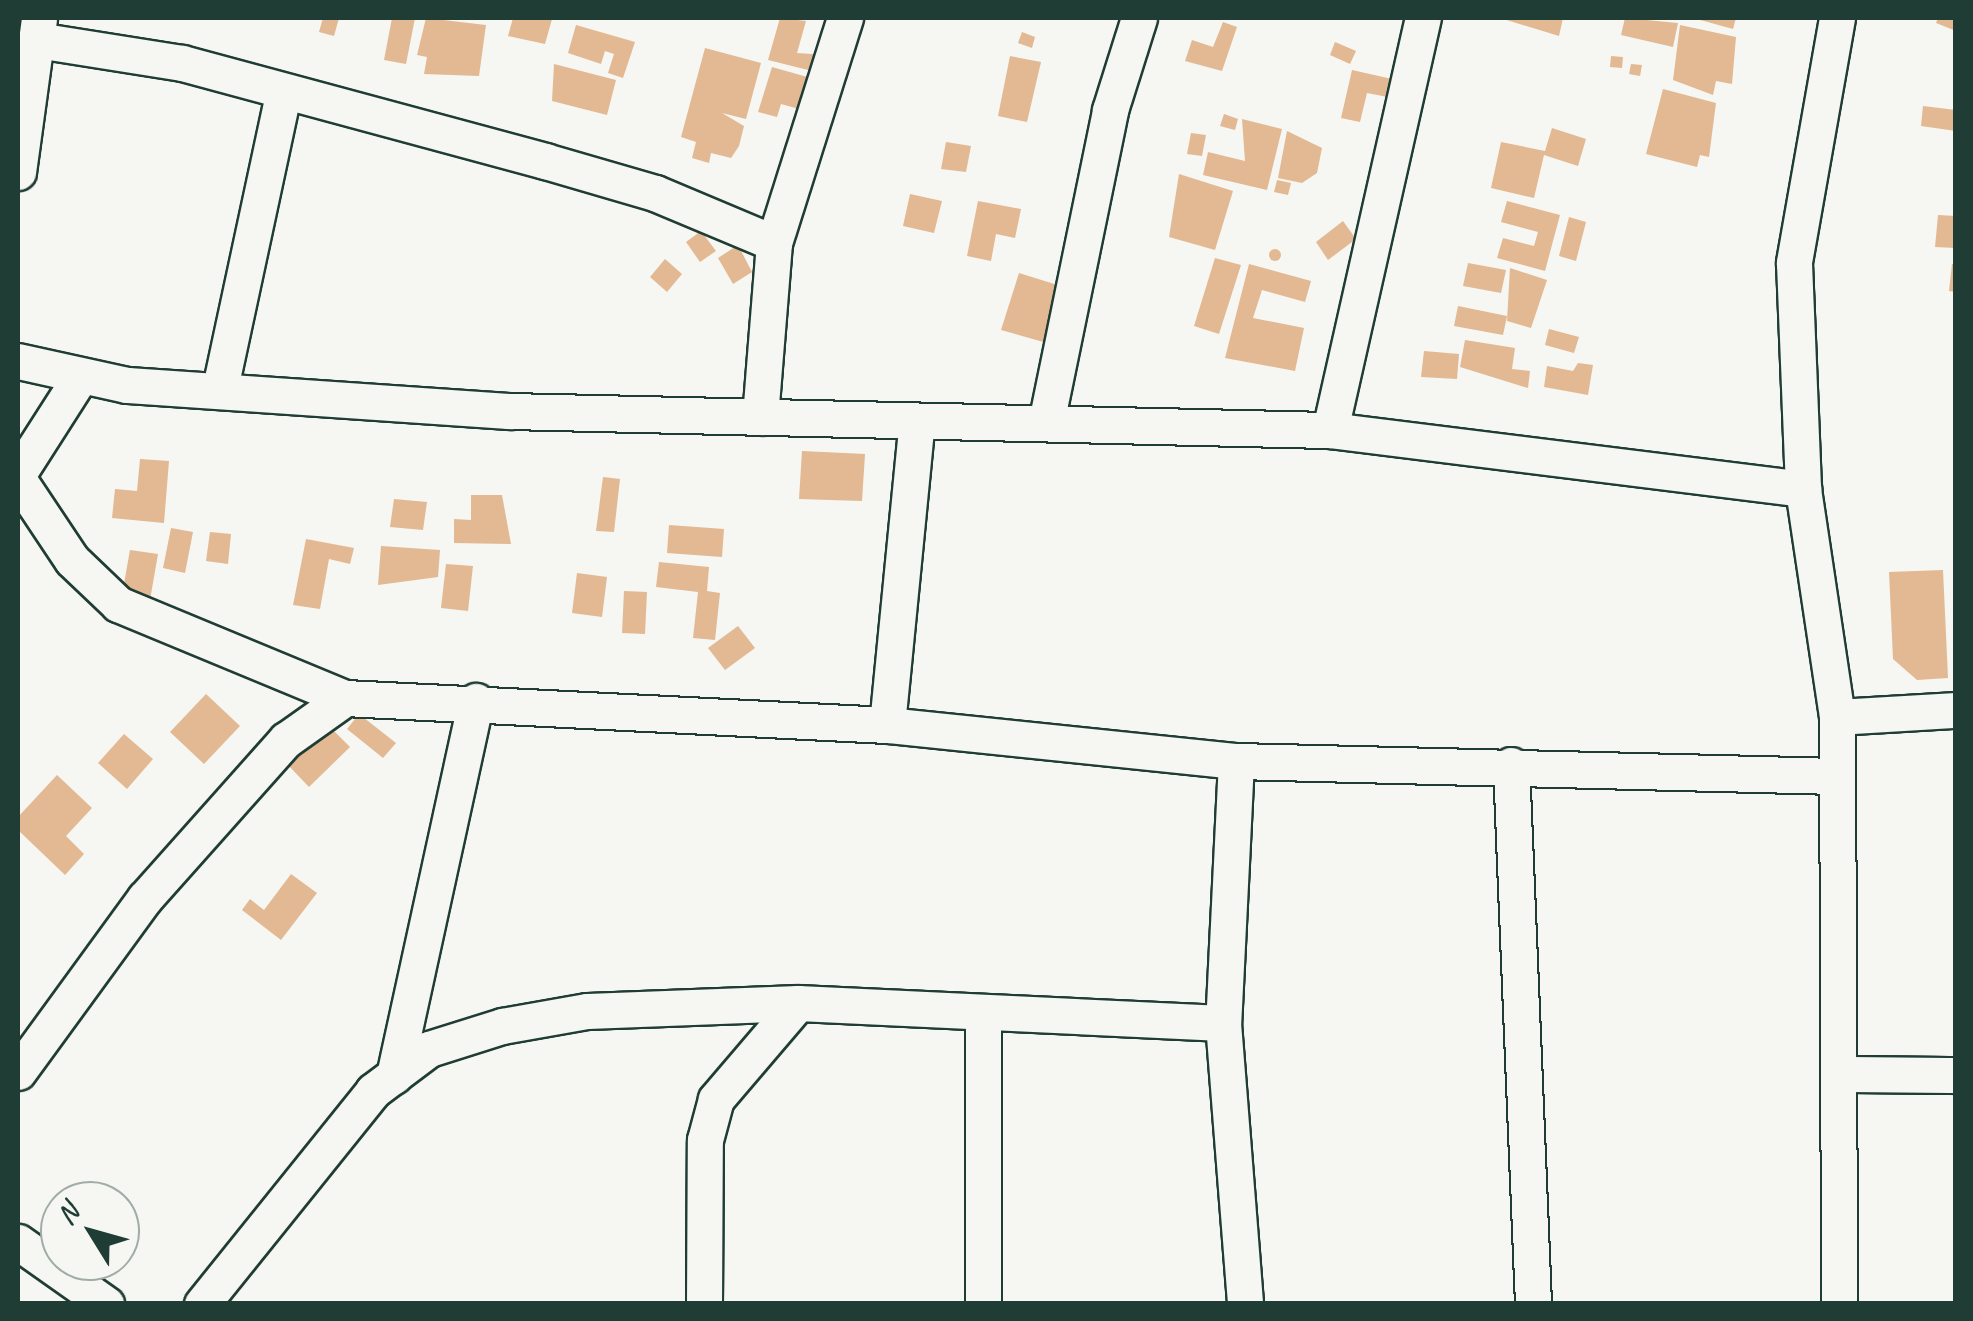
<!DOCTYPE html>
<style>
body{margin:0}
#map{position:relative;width:1973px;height:1321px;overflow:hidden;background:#f6f6f2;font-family:Caveat,sans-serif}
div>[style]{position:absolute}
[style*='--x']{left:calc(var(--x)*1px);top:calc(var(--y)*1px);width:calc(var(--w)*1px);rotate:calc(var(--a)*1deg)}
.building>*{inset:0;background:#e2b992}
.round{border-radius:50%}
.roads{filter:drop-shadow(2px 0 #1f3d34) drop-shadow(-2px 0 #1f3d34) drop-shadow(0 2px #1f3d34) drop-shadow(0 -2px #1f3d34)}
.minor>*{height:35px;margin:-17.5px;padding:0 17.5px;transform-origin:17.5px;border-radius:17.5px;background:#f6f6f2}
span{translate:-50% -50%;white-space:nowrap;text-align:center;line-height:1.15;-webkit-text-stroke:10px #f6f6f2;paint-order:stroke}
.frame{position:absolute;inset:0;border:20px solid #1f3d34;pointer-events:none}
.north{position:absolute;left:40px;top:1181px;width:100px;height:100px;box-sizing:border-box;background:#f6f6f2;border:2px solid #a0aca6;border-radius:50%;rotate:307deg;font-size:28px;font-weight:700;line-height:40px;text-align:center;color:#1f3d34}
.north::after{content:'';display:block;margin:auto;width:35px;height:45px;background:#1f3d34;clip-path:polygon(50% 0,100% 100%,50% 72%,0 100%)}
</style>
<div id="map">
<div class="building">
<i style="clip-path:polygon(323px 18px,339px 18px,334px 36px,319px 32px)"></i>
<i style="clip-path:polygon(392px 18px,415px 18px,406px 64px,384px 60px)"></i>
<i style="clip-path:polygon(426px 18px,486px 25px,479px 76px,424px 74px,427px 57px,417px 55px)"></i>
<i style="clip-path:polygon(513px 18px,552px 19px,545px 44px,508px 36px)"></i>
<i style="clip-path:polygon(780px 18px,806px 21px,797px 53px,841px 56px,836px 77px,768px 60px)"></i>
<i style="clip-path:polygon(1500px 18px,1563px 18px,1559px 36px)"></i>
<i style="clip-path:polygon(1625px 18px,1678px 23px,1673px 47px,1621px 35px)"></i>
<i style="clip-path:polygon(1693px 18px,1736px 18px,1733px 29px)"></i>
<i style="clip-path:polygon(1938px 18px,1956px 18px,1956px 31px,1936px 23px)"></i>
<i style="clip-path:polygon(1223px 22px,1237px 27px,1222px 71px,1185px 61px,1192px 40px,1213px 47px)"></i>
<i style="clip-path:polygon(576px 25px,635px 42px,623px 78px,608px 73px,614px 54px,605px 51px,601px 64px,568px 53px)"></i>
<i style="clip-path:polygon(1680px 25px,1736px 37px,1732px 84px,1716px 81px,1713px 95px,1673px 80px)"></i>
<i style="clip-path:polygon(1022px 32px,1035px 37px,1032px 48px,1018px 43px)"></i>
<i style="clip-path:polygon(1335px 42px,1356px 51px,1350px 64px,1330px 55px)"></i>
<i style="clip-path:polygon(705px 48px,761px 63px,746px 119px,722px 113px,744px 126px,739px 146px,731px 158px,711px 153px,709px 163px,692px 158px,696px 142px,681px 137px)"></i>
<i style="clip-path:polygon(1010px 56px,1041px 62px,1027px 122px,998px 116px)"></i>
<i style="clip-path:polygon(1611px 56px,1623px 57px,1622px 68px,1610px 67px)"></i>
<i style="clip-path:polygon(554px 64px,616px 80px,607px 115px,552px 101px)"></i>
<i style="clip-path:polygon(1631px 64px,1642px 65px,1640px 76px,1629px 74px)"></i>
<i style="clip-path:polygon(772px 67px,832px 84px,806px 111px,781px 104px,777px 117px,758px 112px)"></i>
<i style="clip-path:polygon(1352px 70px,1392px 79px,1388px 97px,1367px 93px,1360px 122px,1341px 118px)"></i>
<i style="clip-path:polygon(1663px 89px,1716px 103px,1709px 157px,1700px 155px,1697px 167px,1646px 154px)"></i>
<i style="clip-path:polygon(1923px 106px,1956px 110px,1956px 131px,1921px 126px)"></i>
<i style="clip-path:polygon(1224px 114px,1238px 119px,1235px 130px,1220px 126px)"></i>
<i style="clip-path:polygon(1242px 119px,1282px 129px,1267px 190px,1203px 175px,1208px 152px,1245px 161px)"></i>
<i style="clip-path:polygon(1552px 128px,1586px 139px,1578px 166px,1544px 155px,1534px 198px,1491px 188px,1501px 142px,1545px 151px)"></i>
<i style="clip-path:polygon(1287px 131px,1322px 148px,1317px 173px,1302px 183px,1278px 178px)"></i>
<i style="clip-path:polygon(1191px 133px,1206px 135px,1202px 156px,1187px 154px)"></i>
<i style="clip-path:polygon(946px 142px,971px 146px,966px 172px,941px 169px)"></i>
<i style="clip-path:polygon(1179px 174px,1233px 191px,1215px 250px,1169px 237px)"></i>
<i style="clip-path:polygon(1277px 180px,1291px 183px,1288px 195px,1274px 192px)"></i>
<i style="clip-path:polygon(910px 194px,942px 201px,934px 233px,903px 226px)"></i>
<i style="clip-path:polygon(978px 201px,1021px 209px,1015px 238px,996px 234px,991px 261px,967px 256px)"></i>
<i style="clip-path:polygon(1507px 201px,1560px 215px,1545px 271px,1497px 258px,1503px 238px,1534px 246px,1538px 232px,1501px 222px)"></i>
<i style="clip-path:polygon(1938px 215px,1956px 216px,1956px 248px,1935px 247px)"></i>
<i style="clip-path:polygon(1569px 217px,1586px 222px,1576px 261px,1559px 256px)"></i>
<i style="clip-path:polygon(1343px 221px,1356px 239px,1328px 260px,1316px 242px)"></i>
<i style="clip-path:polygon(701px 231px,716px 251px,700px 262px,686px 242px)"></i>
<i style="clip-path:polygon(738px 245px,752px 272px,733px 284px,718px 258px)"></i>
<i class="round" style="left:1269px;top:249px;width:12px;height:12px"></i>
<i style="clip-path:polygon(1215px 258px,1241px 265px,1219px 334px,1194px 326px)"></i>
<i style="clip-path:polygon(665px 259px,682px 274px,667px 292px,650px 277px)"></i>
<i style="clip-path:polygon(1468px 263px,1506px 270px,1501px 293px,1463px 286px)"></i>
<i style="clip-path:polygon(1249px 264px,1311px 281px,1305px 302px,1262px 290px,1253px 318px,1304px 328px,1295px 371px,1225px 358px)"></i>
<i style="clip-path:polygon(1952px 264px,1956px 264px,1956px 292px,1949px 291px)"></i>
<i style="clip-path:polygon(1510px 268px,1547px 280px,1531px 328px,1507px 321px)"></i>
<i style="clip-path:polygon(1019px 273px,1064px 287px,1047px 343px,1001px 330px)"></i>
<i style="clip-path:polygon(1458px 306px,1507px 316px,1503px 335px,1454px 326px)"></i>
<i style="clip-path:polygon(1549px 329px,1579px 337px,1574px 353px,1545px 345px)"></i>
<i style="clip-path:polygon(1465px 340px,1515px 348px,1512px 369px,1530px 371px,1528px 388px,1460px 367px)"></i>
<i style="clip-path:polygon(1424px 351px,1459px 354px,1457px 379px,1421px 377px)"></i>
<i style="clip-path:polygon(1578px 363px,1593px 365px,1588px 395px,1544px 387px,1547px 366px,1573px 371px)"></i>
<i style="clip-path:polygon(802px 451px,865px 454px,862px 501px,799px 499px)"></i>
<i style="clip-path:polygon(140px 459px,169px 461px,164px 523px,112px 518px,115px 489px,137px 491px)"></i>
<i style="clip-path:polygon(603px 477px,620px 479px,614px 532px,596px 531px)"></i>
<i style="clip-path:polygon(471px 495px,502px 495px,511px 544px,454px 543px,454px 519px,471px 520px)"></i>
<i style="clip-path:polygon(394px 499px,427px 502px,423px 530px,390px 527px)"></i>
<i style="clip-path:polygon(669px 525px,724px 529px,722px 557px,667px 553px)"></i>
<i style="clip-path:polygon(171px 528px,193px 532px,185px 573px,163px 568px)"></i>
<i style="clip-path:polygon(210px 532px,231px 534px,228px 564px,206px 561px)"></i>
<i style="clip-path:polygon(306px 539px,354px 548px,350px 564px,329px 559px,320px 609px,293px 605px)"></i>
<i style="clip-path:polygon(381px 546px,440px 550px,438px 577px,378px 585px)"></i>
<i style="clip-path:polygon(130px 550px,158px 554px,150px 600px,122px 595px)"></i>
<i style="clip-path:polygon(659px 562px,709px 567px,707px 591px,720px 593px,715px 640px,693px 638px,698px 592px,656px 587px)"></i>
<i style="clip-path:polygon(446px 564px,473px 566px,468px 611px,441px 608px)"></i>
<i style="clip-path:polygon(1943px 570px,1948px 678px,1917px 680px,1893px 659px,1889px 572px)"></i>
<i style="clip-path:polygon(577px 573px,607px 577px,602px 617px,572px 613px)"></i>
<i style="clip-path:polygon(624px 591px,647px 592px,645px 634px,622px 633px)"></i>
<i style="clip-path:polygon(738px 626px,755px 648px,725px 670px,708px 648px)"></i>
<i style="clip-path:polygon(206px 694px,240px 726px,204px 764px,170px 732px)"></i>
<i style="clip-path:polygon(359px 714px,396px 743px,383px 758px,347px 729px)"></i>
<i style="clip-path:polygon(328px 725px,350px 747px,309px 787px,288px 765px)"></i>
<i style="clip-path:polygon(124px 734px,153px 759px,127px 789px,98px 763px)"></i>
<i style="clip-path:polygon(57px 775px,92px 808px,66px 836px,84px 854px,65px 875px,18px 830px,18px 817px)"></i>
<i style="clip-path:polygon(291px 874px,317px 893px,281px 940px,242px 910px,250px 899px,264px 910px)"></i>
</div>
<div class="roads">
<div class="minor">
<i style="--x:1837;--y:18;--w:249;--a:100"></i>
<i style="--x:1794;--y:263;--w:226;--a:87.7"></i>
<i style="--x:1803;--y:489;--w:231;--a:81.5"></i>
<i style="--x:1837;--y:717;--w:587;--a:89.8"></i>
<i style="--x:37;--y:40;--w:147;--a:9"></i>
<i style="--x:182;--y:63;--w:376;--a:15.1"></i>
<i style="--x:545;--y:161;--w:115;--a:16.2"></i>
<i style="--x:655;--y:193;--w:129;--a:22.8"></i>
<i style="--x:18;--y:172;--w:154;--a:-82.2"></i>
<i style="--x:18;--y:361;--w:112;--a:12.4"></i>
<i style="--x:127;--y:385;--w:383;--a:3.9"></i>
<i style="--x:509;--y:411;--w:821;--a:1.33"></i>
<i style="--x:1330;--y:430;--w:477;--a:7.1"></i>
<i style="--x:220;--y:388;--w:302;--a:-77.9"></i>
<i style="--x:760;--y:417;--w:175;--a:-85.4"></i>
<i style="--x:774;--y:243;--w:236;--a:-72.5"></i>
<i style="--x:1047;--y:418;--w:314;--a:-78.4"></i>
<i style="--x:1110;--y:110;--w:96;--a:-72.5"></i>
<i style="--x:1330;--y:430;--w:422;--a:-77.3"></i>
<i style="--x:18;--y:474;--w:115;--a:-57.4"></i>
<i style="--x:18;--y:479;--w:97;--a:56.3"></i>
<i style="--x:72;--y:560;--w:64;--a:43.7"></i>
<i style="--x:118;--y:604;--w:246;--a:22.5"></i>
<i style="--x:1837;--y:717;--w:119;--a:-3.4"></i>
<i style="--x:887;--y:725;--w:305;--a:-84.4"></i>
<i style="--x:1236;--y:761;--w:262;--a:92.8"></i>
<i style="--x:1223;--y:1023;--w:282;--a:85.5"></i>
<i style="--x:1511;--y:765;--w:539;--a:87.66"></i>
<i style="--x:983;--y:1015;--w:289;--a:90"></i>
<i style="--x:18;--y:1072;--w:215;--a:-53.9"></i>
<i style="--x:145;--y:898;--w:212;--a:-48.3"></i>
<i style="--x:286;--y:740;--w:72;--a:-35.4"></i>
<i style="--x:345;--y:698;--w:543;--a:2.85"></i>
<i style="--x:887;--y:725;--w:351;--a:5.9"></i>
<i style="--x:1236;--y:761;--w:599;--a:1.43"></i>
<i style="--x:1842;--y:1074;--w:114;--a:0.5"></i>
<i style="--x:394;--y:1076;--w:384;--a:-77.7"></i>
<i style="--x:18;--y:1242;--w:108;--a:35.2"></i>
<i style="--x:202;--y:1304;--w:273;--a:-51.2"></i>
<i style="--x:373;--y:1091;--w:70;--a:-36.9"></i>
<i style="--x:429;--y:1049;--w:77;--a:-17.5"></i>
<i style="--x:502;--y:1026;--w:86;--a:-10"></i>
<i style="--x:587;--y:1011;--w:211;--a:-2.2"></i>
<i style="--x:798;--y:1003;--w:425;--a:2.7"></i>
<i style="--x:704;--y:1304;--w:164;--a:-89.7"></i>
<i style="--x:705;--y:1140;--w:42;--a:-75"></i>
<i style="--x:716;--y:1099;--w:126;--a:-49.5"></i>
</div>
</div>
<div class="frame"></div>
<div class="north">N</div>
</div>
